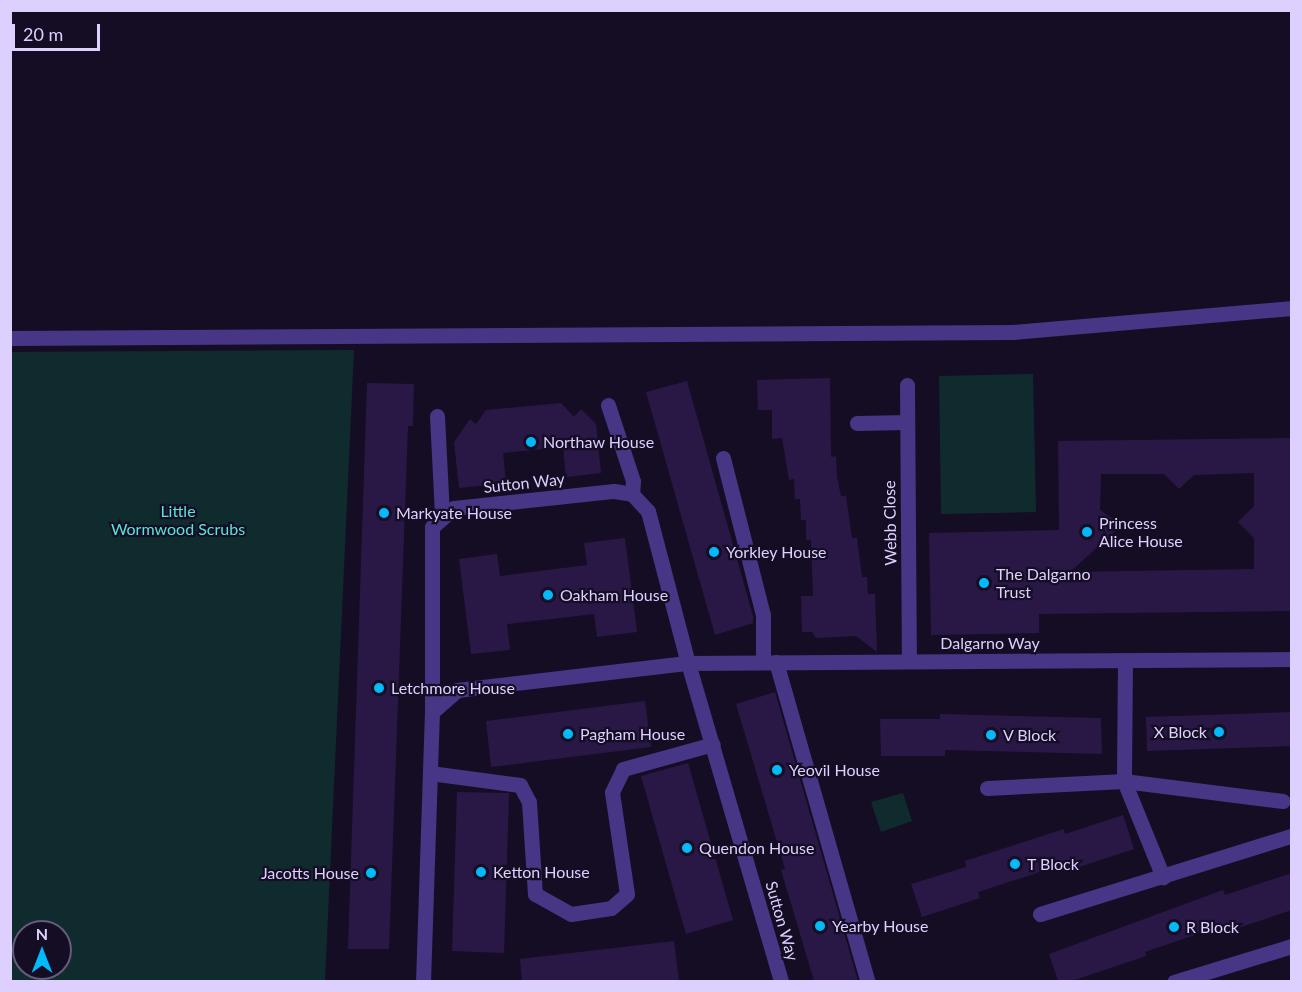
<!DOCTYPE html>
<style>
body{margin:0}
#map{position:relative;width:1302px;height:992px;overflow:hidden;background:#150d24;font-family:Lato,sans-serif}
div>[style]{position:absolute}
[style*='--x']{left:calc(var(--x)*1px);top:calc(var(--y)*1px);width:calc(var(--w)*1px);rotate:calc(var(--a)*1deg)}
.green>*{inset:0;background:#102b2e}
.building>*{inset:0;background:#291846}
.lane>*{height:15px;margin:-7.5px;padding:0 7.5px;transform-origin:7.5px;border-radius:7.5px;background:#463685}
.street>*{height:15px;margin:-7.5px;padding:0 7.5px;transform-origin:7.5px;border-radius:7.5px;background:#463685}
.dots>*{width:16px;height:16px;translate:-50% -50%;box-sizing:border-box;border:3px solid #150d24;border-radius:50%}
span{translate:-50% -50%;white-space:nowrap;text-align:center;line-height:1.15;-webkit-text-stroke:4.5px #150d24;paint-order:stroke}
.poi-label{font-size:16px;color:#ddd0ff}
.left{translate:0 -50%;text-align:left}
.right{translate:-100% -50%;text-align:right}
.street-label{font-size:16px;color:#ddd0ff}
.park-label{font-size:16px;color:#57e5d8}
.frame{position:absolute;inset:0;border:12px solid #ddd0ff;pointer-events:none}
.north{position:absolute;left:12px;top:920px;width:60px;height:60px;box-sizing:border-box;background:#150d24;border:2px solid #655b7c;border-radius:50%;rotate:0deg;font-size:16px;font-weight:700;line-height:24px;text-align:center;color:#ddd0ff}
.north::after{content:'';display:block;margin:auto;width:21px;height:27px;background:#00bafb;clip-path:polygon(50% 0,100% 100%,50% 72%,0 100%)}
.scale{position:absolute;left:12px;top:24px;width:88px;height:27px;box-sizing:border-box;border:3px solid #ddd0ff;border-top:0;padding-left:8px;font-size:18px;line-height:21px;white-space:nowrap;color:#ddd0ff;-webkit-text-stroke:4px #150d24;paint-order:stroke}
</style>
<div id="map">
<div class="green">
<i style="clip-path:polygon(evenodd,354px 350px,325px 981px,11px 981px,11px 352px,354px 350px,24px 932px,60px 932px,60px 968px,24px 968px,24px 932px)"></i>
<i style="clip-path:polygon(1033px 374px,1036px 512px,941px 514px,939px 376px)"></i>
<i style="clip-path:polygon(903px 793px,912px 821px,881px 832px,871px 802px)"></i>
</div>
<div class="building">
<i style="clip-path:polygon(830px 378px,831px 457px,836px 456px,837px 477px,841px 496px,846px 496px,852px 538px,857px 538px,862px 577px,867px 577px,868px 594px,875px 594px,877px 652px,856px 636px,816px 638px,812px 632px,802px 632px,801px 596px,813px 596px,811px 540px,806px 540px,806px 520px,801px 520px,800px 499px,795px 499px,794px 479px,789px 480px,782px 438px,772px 439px,772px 410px,758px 410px,757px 380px)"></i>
<i style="clip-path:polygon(687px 381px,753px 616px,753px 623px,715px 635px,646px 392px)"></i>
<i style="clip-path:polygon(367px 383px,414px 384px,413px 426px,408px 426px,389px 949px,348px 949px)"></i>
<i style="clip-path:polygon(561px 403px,574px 417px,581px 409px,596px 424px,601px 473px,566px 477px,563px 447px,503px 453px,506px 483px,459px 488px,454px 442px,470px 419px,476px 424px,486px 410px)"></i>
<i style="clip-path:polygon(evenodd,1292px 438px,1292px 611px,1039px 614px,1039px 633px,931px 635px,929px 533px,1059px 530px,1058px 441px,1292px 438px,1254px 473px,1254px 506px,1238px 522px,1254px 538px,1254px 569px,1070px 572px,1122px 525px,1100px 510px,1101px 474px,1164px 474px,1179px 489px,1194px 475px,1254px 473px)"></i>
<i style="clip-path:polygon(625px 538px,637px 632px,597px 637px,594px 614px,507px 624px,510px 650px,471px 654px,459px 559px,497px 554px,500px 576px,587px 565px,584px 543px)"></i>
<i style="clip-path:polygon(775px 692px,858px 981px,814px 981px,781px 870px,785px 869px,736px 704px)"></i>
<i style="clip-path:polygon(645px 701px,651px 747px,491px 767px,486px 721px)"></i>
<i style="clip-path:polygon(1292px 712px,1292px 746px,1147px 751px,1146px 717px)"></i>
<i style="clip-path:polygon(940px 714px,1101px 718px,1102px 754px,945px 750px,945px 756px,881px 756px,880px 719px,940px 719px)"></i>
<i style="clip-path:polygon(688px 763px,733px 920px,686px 934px,641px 776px)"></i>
<i style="clip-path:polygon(457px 792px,509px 793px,504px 953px,452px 951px)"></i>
<i style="clip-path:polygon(1123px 815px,1134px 849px,1076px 868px,1074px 861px,978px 892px,980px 898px,922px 917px,911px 884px,966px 867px,965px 861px,1064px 829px,1065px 834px)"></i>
<i style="clip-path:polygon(1292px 873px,1292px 910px,1235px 929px,1233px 922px,1145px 952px,1146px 956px,1072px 981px,1058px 981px,1049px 954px,1223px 890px,1225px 895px)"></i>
<i style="clip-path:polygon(674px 941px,679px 981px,522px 981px,520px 959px)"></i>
</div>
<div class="lane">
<i style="--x:10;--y:338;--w:1003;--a:-0.34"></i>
<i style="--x:1013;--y:332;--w:280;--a:-4.9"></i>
<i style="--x:608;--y:405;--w:80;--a:71.8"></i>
<i style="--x:633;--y:481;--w:13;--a:94"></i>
<i style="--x:437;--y:416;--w:99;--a:87.1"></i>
<i style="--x:857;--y:423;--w:50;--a:-1.1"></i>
<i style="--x:723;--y:458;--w:162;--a:75.7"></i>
<i style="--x:763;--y:615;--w:47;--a:90"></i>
<i style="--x:1125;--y:660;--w:121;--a:90.5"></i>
<i style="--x:1124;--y:781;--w:104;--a:67.9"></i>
<i style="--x:776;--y:662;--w:333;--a:74"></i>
<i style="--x:432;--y:712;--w:185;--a:-90"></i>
<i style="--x:432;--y:527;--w:29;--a:-41"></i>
<i style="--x:454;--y:508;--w:161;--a:-6.1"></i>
<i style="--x:614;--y:491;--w:18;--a:9"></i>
<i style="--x:632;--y:494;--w:23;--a:47"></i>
<i style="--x:648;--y:511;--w:157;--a:75.3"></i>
<i style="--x:430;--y:773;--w:91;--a:7.6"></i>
<i style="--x:520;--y:785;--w:19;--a:62"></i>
<i style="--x:529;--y:802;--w:92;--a:86.3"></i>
<i style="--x:535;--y:894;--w:41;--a:29.1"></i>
<i style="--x:571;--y:914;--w:40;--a:-8.5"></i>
<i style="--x:611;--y:908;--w:21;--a:-41"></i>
<i style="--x:627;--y:894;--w:103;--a:-98.4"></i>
<i style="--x:612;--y:792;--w:25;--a:-64"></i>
<i style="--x:623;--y:769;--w:93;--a:-15.5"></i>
<i style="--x:987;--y:788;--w:137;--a:-2.9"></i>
<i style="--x:1124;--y:781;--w:160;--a:7.2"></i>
<i style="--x:1040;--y:914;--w:262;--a:-17.3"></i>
<i style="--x:1174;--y:982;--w:123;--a:-17"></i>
</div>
<div class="street">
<i style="--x:907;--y:385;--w:276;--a:89.6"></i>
<i style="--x:688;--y:663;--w:604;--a:-0.38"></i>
<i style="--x:423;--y:982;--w:270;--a:-88.1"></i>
<i style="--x:432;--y:712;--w:33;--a:-41"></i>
<i style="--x:457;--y:690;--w:233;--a:-6.7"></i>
<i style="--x:688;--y:663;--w:332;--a:73.7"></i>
</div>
<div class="dots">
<i style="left:531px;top:442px;background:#00bafb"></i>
<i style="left:384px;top:513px;background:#00bafb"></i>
<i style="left:1087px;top:532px;background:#00bafb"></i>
<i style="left:714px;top:552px;background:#00bafb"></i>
<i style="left:984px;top:583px;background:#00bafb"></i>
<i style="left:548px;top:595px;background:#00bafb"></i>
<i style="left:379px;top:688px;background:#00bafb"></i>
<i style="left:1219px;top:732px;background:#00bafb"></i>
<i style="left:568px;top:734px;background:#00bafb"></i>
<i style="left:991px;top:735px;background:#00bafb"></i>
<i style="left:777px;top:770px;background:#00bafb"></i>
<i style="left:687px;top:848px;background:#00bafb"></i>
<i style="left:1015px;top:864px;background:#00bafb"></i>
<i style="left:481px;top:872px;background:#00bafb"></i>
<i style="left:371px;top:873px;background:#00bafb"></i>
<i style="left:820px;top:926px;background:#00bafb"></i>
<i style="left:1174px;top:927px;background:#00bafb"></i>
</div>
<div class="poi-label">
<span class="left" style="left:543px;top:442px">Northaw House</span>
<span class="left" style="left:396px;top:513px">Markyate House</span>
<span class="left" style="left:1099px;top:532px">Princess<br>Alice House</span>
<span class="left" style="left:726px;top:552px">Yorkley House</span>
<span class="left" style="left:996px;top:583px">The Dalgarno<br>Trust</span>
<span class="left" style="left:560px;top:595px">Oakham House</span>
<span class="left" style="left:391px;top:688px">Letchmore House</span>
<span class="right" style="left:1207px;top:732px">X Block</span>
<span class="left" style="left:580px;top:734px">Pagham House</span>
<span class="left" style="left:1003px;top:735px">V Block</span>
<span class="left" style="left:789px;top:770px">Yeovil House</span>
<span class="left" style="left:699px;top:848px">Quendon House</span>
<span class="left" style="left:1027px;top:864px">T Block</span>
<span class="left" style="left:493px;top:872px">Ketton House</span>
<span class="right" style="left:359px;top:873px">Jacotts House</span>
<span class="left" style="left:832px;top:926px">Yearby House</span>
<span class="left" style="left:1186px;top:927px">R Block</span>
</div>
<div class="street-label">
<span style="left:524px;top:483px;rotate:-6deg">Sutton Way</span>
<span style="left:890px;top:523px;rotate:-91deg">Webb Close</span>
<span style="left:990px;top:643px">Dalgarno Way</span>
<span style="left:782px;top:921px;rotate:74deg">Sutton Way</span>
</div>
<div class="park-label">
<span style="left:178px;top:520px">Little<br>Wormwood Scrubs</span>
</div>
<div class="frame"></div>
<div class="north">N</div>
<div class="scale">20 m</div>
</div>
